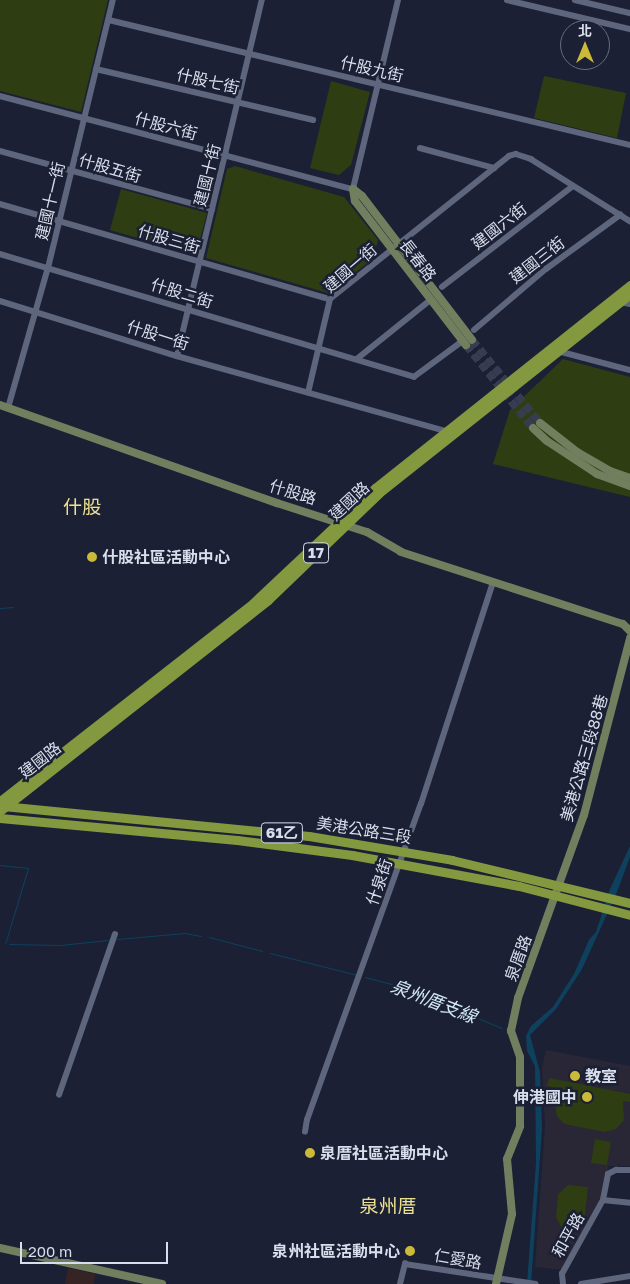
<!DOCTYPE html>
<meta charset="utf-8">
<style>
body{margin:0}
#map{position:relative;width:630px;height:1284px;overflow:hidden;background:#1b2034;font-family:"Golos Text","Noto Sans TC",sans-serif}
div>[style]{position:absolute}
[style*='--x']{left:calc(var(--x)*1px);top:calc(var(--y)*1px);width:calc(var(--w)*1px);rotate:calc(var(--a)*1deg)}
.industrial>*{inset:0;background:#362324}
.education>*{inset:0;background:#292636}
.green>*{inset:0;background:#2e3e12}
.water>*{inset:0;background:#0e415e}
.stream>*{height:1px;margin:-0.5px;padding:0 0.5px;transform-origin:0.5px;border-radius:0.5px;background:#0e415e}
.secondary-tunnel>*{height:8px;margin-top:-4px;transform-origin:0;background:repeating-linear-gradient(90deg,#383c50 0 8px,transparent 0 12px)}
.street>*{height:5.5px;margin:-2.75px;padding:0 2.75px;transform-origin:2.75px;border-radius:2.75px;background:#5e667e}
.secondary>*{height:8px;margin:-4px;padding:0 4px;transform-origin:4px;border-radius:4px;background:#717f5e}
.primary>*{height:9px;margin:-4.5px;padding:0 4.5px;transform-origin:4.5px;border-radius:4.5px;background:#84983f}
.dots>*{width:14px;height:14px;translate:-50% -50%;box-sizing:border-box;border:2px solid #1b2034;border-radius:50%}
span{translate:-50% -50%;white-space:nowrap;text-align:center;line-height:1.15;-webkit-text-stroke:5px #1b2034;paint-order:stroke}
.shield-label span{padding:1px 4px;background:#1b2034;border:1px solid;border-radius:4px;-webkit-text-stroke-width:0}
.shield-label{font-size:15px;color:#d9deec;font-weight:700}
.street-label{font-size:16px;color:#d9deec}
.poi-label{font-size:16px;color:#d9deec;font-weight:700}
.left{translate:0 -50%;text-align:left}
.right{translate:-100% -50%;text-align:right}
.water-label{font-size:18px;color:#d2e7f6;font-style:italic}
.quarter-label{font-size:19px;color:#ece091}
.north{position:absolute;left:560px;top:20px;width:50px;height:50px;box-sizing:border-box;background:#1b2034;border:1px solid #676c7e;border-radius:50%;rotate:0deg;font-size:14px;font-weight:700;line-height:20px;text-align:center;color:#d9deec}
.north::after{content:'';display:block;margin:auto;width:18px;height:22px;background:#cbb939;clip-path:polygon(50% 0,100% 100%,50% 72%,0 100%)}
.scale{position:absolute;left:20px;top:1242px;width:148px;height:22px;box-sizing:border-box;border:2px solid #d9deec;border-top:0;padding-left:6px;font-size:15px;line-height:18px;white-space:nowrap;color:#d9deec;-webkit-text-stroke:4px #1b2034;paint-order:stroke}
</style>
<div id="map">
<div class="industrial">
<i style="clip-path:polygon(68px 1268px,95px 1274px,94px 1284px,65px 1284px)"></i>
</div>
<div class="education">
<i style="clip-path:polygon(546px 1050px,630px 1066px,630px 1166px,609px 1166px,601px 1200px,563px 1270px,535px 1267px,545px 1126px,542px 1068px)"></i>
</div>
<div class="green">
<i style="clip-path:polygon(0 0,108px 0,81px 112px,0 91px)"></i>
<i style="clip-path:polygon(544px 76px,626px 93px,617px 138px,534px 118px)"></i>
<i style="clip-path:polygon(331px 81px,370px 92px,351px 165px,339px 175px,310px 168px)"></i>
<i style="clip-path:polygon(235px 166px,344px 197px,378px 240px,373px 259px,328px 293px,206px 258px,227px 169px)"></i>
<i style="clip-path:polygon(121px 189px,207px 213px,196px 255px,110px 230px)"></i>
<i style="clip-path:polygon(563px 359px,630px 377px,630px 497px,493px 464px,510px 410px)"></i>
<i style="clip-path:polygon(549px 1078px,630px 1094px,630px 1102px,623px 1101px,624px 1120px,616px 1129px,605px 1132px,564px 1124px,557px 1116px,555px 1105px,563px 1089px,547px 1086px)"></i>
<i style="clip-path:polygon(595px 1139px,611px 1142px,607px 1165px,591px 1163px)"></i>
<i style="clip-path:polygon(568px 1185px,588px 1187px,584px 1222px,572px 1231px,562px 1228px,556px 1217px,558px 1194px)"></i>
</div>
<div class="water">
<i style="clip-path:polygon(630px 846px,630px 857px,617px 892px,582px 969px,556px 1009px,530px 1035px,540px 1072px,542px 1129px,531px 1284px,527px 1284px,536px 1163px,535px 1066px,527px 1051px,526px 1036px,531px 1026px,553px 1007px,574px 974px,589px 940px,596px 932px,610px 889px)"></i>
</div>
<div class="stream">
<i style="--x:0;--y:608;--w:13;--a:-4"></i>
<i style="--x:0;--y:865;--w:28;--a:6"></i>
<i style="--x:28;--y:868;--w:79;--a:106.8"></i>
<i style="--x:209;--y:937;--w:55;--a:14.8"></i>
<i style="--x:117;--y:939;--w:68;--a:-5"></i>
<i style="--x:185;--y:933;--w:16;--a:11"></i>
<i style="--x:9;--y:944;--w:51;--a:1.1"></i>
<i style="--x:60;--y:945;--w:48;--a:-5.9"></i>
<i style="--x:270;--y:953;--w:90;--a:14.2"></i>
<i style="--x:365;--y:977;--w:34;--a:15"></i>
<i style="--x:398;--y:986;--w:112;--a:22"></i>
<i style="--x:562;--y:993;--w:8;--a:-60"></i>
</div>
<div class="secondary-tunnel">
<i style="--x:472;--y:340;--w:107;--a:50.7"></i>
<i style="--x:466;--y:345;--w:107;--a:51.1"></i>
</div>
<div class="street">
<i style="--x:507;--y:0;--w:126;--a:13.3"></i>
<i style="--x:575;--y:0;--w:57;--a:13.3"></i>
<i style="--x:109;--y:20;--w:536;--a:13.49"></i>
<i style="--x:96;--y:69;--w:223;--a:13.2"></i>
<i style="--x:0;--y:96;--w:365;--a:14.8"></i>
<i style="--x:353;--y:189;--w:194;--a:-76.6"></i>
<i style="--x:420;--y:148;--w:77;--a:15.1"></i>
<i style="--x:0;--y:151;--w:220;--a:15.3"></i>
<i style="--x:0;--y:204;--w:343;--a:16.1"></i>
<i style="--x:0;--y:254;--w:432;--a:16.5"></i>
<i style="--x:414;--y:377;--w:57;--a:-36.5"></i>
<i style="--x:442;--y:287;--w:165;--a:-37.6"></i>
<i style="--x:0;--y:301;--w:185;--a:17.3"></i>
<i style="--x:177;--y:356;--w:279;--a:15.6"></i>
<i style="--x:620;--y:302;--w:10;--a:11"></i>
<i style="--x:474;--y:330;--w:94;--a:-40.3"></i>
<i style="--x:546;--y:269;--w:92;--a:-36.1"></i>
<i style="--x:558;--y:351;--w:74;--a:14.8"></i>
<i style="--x:177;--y:356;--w:366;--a:-76.6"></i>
<i style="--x:357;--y:359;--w:91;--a:-38.8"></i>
<i style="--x:308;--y:393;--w:97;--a:-76.8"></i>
<i style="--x:330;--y:299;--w:229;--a:-38.6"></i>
<i style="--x:509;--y:156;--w:7;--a:-16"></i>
<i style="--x:516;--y:154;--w:16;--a:18"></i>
<i style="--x:531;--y:159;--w:117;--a:32.1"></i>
<i style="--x:8;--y:408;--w:146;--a:-74.1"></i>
<i style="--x:48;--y:268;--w:276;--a:-76.4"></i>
<i style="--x:59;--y:1095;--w:170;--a:-70.8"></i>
<i style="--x:305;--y:1132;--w:12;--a:-81"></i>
<i style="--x:307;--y:1120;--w:336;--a:-70.2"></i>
<i style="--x:421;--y:804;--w:232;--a:-72"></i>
<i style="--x:603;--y:1200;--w:27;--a:6"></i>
<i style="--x:400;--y:1284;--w:21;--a:-76"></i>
<i style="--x:405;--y:1264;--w:132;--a:8.7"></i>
<i style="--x:563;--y:1284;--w:10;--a:-96"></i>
<i style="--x:562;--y:1274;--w:85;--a:-61"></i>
<i style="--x:603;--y:1200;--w:26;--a:-79"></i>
<i style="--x:608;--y:1174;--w:9;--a:-27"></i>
<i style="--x:616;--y:1170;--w:14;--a:0"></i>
<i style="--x:581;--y:1284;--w:50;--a:-9.3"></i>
</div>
<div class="secondary">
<i style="--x:353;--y:189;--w:12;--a:81"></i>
<i style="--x:355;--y:201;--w:182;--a:52.4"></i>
<i style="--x:353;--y:189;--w:11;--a:38"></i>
<i style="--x:362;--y:196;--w:181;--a:52.6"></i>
<i style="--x:0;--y:405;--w:294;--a:19.5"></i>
<i style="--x:277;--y:503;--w:95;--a:17.9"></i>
<i style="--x:367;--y:532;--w:39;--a:30"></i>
<i style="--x:401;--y:552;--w:233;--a:18"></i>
<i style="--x:623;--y:624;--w:10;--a:45"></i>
<i style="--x:540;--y:423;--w:47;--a:38.1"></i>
<i style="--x:577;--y:452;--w:38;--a:30"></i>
<i style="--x:610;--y:471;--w:21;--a:19"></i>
<i style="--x:533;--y:428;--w:19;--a:43"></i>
<i style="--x:547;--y:441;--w:60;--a:33.4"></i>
<i style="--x:597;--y:474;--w:35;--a:20"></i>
<i style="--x:0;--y:1248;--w:166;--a:12.5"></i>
<i style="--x:496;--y:1284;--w:72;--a:-77.1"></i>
<i style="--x:512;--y:1214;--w:55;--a:-95.2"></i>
<i style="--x:507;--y:1159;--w:35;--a:-68"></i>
<i style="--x:520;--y:1126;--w:69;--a:-90"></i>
<i style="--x:520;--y:1057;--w:28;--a:-109"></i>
<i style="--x:511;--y:1031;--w:34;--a:-78"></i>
<i style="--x:518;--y:998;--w:195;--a:-70.2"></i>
<i style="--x:584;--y:815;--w:183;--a:-75.4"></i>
</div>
<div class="primary">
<i style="--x:0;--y:801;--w:321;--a:-38"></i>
<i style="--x:253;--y:603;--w:168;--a:-43.3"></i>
<i style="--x:375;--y:488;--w:326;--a:-38.5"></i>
<i style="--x:3;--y:806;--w:307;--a:5.6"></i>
<i style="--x:309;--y:836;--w:145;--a:9.5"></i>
<i style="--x:452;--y:860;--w:183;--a:13.6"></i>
<i style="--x:0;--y:811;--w:341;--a:-38.2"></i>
<i style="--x:268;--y:600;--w:154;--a:-43.9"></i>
<i style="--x:379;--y:493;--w:320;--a:-38.4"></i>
<i style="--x:0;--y:818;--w:238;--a:5.3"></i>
<i style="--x:237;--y:840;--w:116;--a:7.4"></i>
<i style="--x:352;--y:855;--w:170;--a:10.5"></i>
<i style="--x:519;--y:886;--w:115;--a:14.6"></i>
</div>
<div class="dots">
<i style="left:92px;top:557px;background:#cbb939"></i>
<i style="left:575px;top:1076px;background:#cbb939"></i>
<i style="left:587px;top:1097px;background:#cbb939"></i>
<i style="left:310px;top:1153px;background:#cbb939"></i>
<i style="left:410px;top:1251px;background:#cbb939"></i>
</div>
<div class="shield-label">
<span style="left:316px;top:553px">17</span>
<span style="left:282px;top:833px">61乙</span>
</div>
<div class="street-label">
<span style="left:372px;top:69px;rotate:13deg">什股九街</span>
<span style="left:208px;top:81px;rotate:13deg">什股七街</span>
<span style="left:166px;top:126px;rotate:15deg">什股六街</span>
<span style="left:110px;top:168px;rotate:16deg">什股五街</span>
<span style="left:207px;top:175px;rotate:-76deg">建國十街</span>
<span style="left:50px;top:201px;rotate:-77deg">建國十一街</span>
<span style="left:499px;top:226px;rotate:-38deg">建國六街</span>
<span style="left:169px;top:239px;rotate:16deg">什股三街</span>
<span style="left:418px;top:260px;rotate:52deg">長春路</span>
<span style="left:537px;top:260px;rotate:-38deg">建國三街</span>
<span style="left:350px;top:268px;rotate:-41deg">建國一街</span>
<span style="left:182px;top:293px;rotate:17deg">什股二街</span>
<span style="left:158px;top:335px;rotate:17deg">什股一街</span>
<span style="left:293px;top:492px;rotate:17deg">什股路</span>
<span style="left:349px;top:501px;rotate:-43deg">建國路</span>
<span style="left:584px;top:758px;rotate:-74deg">美港公路三段88巷</span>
<span style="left:40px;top:760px;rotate:-38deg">建國路</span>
<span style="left:364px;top:830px;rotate:9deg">美港公路三段</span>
<span style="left:379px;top:882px;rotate:-71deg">什泉街</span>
<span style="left:518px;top:958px;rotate:-70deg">泉厝路</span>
<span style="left:568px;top:1235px;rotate:-61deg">和平路</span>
<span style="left:458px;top:1259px;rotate:10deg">仁愛路</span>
</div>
<div class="poi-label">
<span class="left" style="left:102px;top:557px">什股社區活動中心</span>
<span class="left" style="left:585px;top:1076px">教室</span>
<span class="right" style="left:577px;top:1097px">伸港國中</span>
<span class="left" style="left:320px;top:1153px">泉厝社區活動中心</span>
<span class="right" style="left:400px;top:1251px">泉州社區活動中心</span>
</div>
<div class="water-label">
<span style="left:434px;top:1001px;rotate:21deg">泉州厝支線</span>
</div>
<div class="quarter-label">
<span style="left:82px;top:507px">什股</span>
<span style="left:388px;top:1206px">泉州厝</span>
</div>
<div class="north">北</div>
<div class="scale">200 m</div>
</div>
